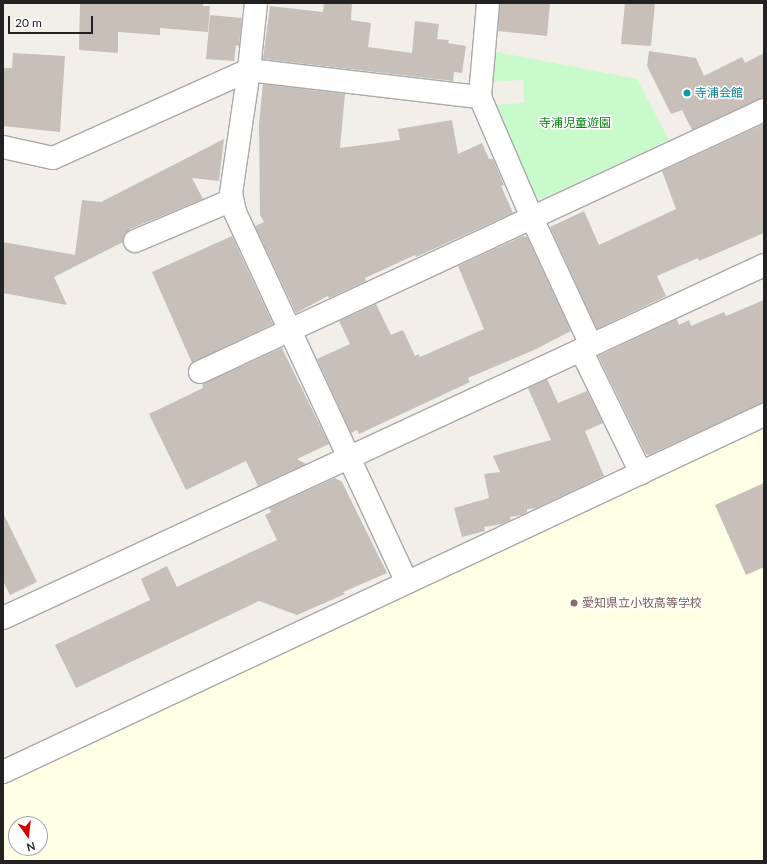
<!DOCTYPE html>
<meta charset="utf-8">
<style>
body{margin:0}
#map{position:relative;width:767px;height:864px;overflow:hidden;background:#f2efe9;font-family:Lato,"Noto Sans JP",sans-serif}
div>[style]{position:absolute}
[style*='--x']{left:calc(var(--x)*1px);top:calc(var(--y)*1px);width:calc(var(--w)*1px);rotate:calc(var(--a)*1deg)}
.education>*{inset:0;background:#ffffe5}
.park>*{inset:0;background:#c8facc}
.building>*{inset:0;background:#c7bfb8}
.roads{filter:drop-shadow(1px 0 #a9a9a9) drop-shadow(-1px 0 #a9a9a9) drop-shadow(0 1px #a9a9a9) drop-shadow(0 -1px #a9a9a9)}
.minor>*{height:22px;margin:-11px;padding:0 11px;transform-origin:11px;border-radius:11px;background:#fff}
.dots>*{width:11px;height:11px;translate:-50% -50%;box-sizing:border-box;border:2px solid #fff;border-radius:50%}
span{translate:-50% -50%;white-space:nowrap;text-align:center;line-height:1.15;-webkit-text-stroke:3px #fff;paint-order:stroke}
.culture-label{font-size:12px;color:#0d838f}
.left{translate:0 -50%;text-align:left}
.park-label{font-size:12px;color:#0c8416}
.education-label{font-size:12px;color:#785e54}
.frame{position:absolute;inset:0;border:4px solid #222;pointer-events:none}
.north{position:absolute;left:8px;top:816px;width:40px;height:40px;box-sizing:border-box;background:#fff;border:1px solid #a7a7a7;border-radius:50%;rotate:165deg;font-size:11px;font-weight:700;line-height:16px;text-align:center;color:#222}
.north::after{content:'';display:block;margin:auto;width:14px;height:18px;background:#d40000;clip-path:polygon(50% 0,100% 100%,50% 72%,0 100%)}
.scale{position:absolute;left:8px;top:16px;width:85px;height:18px;box-sizing:border-box;border:2px solid #222;border-top:0;padding-left:5px;font-size:12px;line-height:14px;white-space:nowrap;color:#222;-webkit-text-stroke:3px #fff;paint-order:stroke}
</style>
<div id="map">
<div class="education">
<i style="clip-path:polygon(evenodd,764px 425px,764px 861px,4px 861px,3px 781px,764px 425px,16px 824px,40px 824px,40px 848px,16px 848px,16px 824px)"></i>
</div>
<div class="park">
<i style="clip-path:polygon(491px 51px,637px 79px,669px 140px,542px 199px,532px 195px,491px 105px,524px 103px,523px 80px,488px 82px)"></i>
</div>
<div class="building">
<i style="clip-path:polygon(80px 3px,203px 3px,203px 6px,210px 6px,208px 32px,160px 28px,160px 35px,118px 32px,118px 53px,79px 50px)"></i>
<i style="clip-path:polygon(324px 3px,352px 3px,351px 20px,371px 23px,368px 47px,412px 53px,415px 21px,439px 24px,437px 39px,449px 40px,448px 43px,466px 46px,462px 73px,454px 72px,453px 81px,263px 59px,270px 6px,323px 12px)"></i>
<i style="clip-path:polygon(500px 3px,550px 3px,547px 36px,498px 31px)"></i>
<i style="clip-path:polygon(625px 3px,655px 3px,651px 46px,621px 44px)"></i>
<i style="clip-path:polygon(210px 15px,242px 18px,239px 46px,236px 45px,234px 61px,206px 59px)"></i>
<i style="clip-path:polygon(649px 51px,696px 58px,704px 76px,742px 57px,745px 63px,764px 53px,764px 98px,692px 130px,682px 110px,671px 114px,647px 66px)"></i>
<i style="clip-path:polygon(13px 53px,65px 56px,60px 132px,3px 126px,3px 68px,12px 68px)"></i>
<i style="clip-path:polygon(263px 84px,345px 94px,340px 148px,400px 140px,398px 129px,452px 120px,458px 154px,482px 143px,489px 159px,493px 159px,504px 185px,501px 186px,513px 213px,416px 257px,415px 255px,365px 278px,366px 281px,329px 298px,328px 296px,296px 313px,255px 226px,264px 222px,260px 215px,259px 124px)"></i>
<i style="clip-path:polygon(764px 124px,764px 233px,699px 261px,698px 258px,657px 276px,666px 296px,597px 329px,550px 227px,584px 211px,599px 245px,676px 209px,662px 171px)"></i>
<i style="clip-path:polygon(224px 139px,219px 181px,192px 178px,203px 199px,130px 229px,125px 234px,123px 242px,54px 277px,67px 305px,3px 293px,3px 242px,75px 255px,82px 200px,101px 202px)"></i>
<i style="clip-path:polygon(232px 236px,273px 324px,192px 363px,152px 272px)"></i>
<i style="clip-path:polygon(523px 236px,527px 237px,571px 331px,534px 350px,468px 378px,470px 382px,359px 434px,357px 430px,351px 433px,317px 359px,350px 344px,339px 321px,376px 304px,391px 335px,403px 330px,415px 356px,419px 354px,420px 357px,484px 329px,458px 266px)"></i>
<i style="clip-path:polygon(764px 300px,764px 402px,649px 455px,646px 454px,598px 356px,677px 319px,679px 325px,689px 320px,691px 326px,724px 312px,726px 316px)"></i>
<i style="clip-path:polygon(282px 348px,329px 444px,297px 459px,306px 464px,258px 486px,246px 461px,186px 490px,149px 414px,203px 388px,202px 384px)"></i>
<i style="clip-path:polygon(547px 379px,558px 403px,587px 391px,603px 423px,585px 431px,604px 476px,537px 508px,527px 509px,527px 512px,522px 515px,510px 517px,511px 520px,502px 524px,484px 527px,485px 531px,462px 537px,454px 508px,489px 498px,484px 474px,500px 472px,493px 456px,551px 440px,528px 388px)"></i>
<i style="clip-path:polygon(335px 478px,342px 482px,387px 573px,343px 592px,345px 594px,297px 615px,259px 601px,76px 688px,55px 645px,150px 600px,141px 579px,167px 566px,177px 587px,277px 540px,265px 515px,271px 512px,269px 508px)"></i>
<i style="clip-path:polygon(764px 483px,764px 567px,746px 575px,715px 505px)"></i>
<i style="clip-path:polygon(3px 513px,37px 582px,10px 595px,3px 581px)"></i>
</div>
<div class="roads">
<div class="minor">
<i style="--x:256;--y:3;--w:67;--a:96"></i>
<i style="--x:249;--y:70;--w:124;--a:98.3"></i>
<i style="--x:231;--y:193;--w:19;--a:78"></i>
<i style="--x:235;--y:212;--w:408;--a:65.1"></i>
<i style="--x:488;--y:3;--w:94;--a:94.9"></i>
<i style="--x:480;--y:97;--w:132;--a:66.7"></i>
<i style="--x:532;--y:218;--w:140;--a:65.1"></i>
<i style="--x:3;--y:147;--w:51;--a:12.4"></i>
<i style="--x:53;--y:158;--w:215;--a:-24.2"></i>
<i style="--x:249;--y:70;--w:233;--a:6.7"></i>
<i style="--x:135;--y:241;--w:105;--a:-22.9"></i>
<i style="--x:581;--y:350;--w:137;--a:64"></i>
<i style="--x:200;--y:372;--w:622;--a:-24.92"></i>
<i style="--x:3;--y:618;--w:839;--a:-24.88"></i>
<i style="--x:3;--y:772;--w:841;--a:-25.13"></i>
</div>
</div>
<div class="dots">
<i style="left:687px;top:93px;background:#0f9aa8"></i>
<i style="left:574px;top:603px;background:#8d6e63"></i>
</div>
<div class="culture-label">
<span class="left" style="left:695px;top:93px">寺浦会館</span>
</div>
<div class="park-label">
<span style="left:575px;top:123px">寺浦児童遊園</span>
</div>
<div class="education-label">
<span class="left" style="left:582px;top:603px">愛知県立小牧高等学校</span>
</div>
<div class="frame"></div>
<div class="north">N</div>
<div class="scale">20 m</div>
</div>
